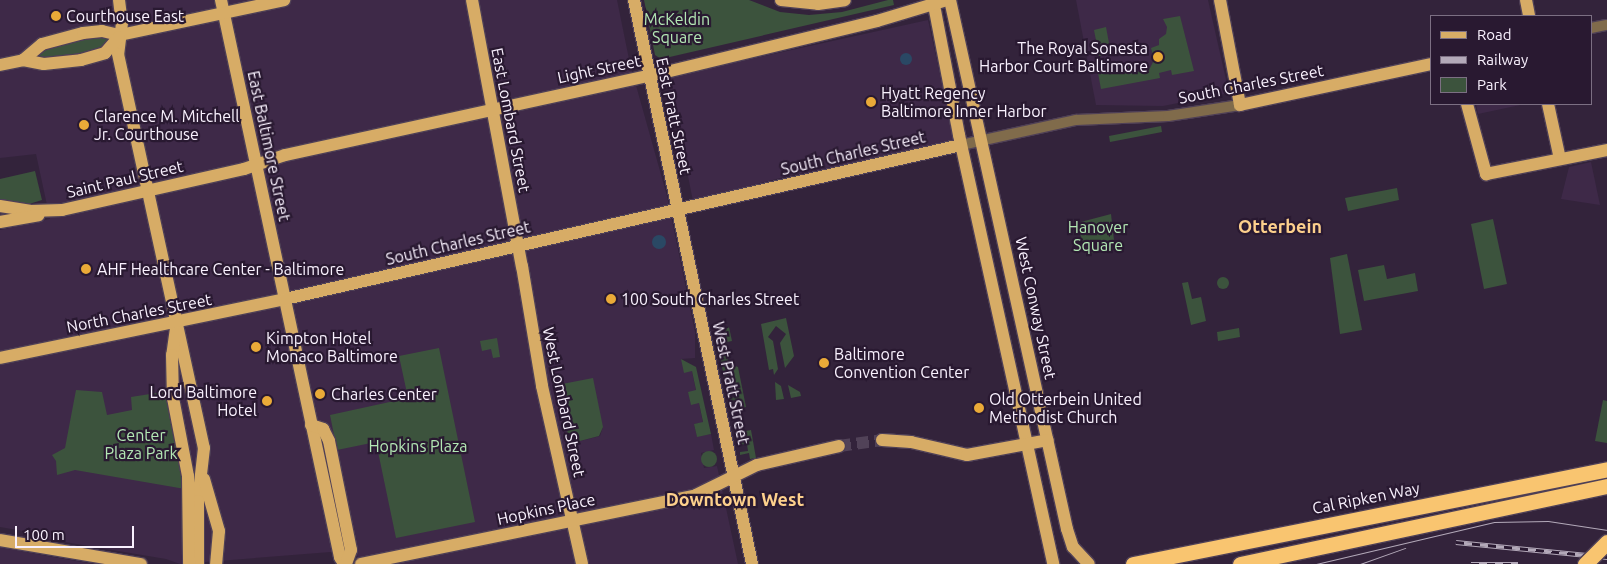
<!DOCTYPE html>
<style>
body{margin:0}
#map{position:relative;width:1607px;height:564px;overflow:hidden;background:#33233b;font-family:Ubuntu,sans-serif}
div>[style]{position:absolute}
[style*='--x']{left:calc(var(--x)*1px);top:calc(var(--y)*1px);width:calc(var(--w)*1px);rotate:calc(var(--a)*1deg)}
.built>*{inset:0;background:#3e2948}
.green>*{inset:0;background:#3c533d}
.round{border-radius:50%}
.water>*{inset:0;background:#2a4864}
.major-tunnel>*{height:12px;margin-top:-6px;transform-origin:0;background:repeating-linear-gradient(90deg,#514258 0 12px,transparent 0 18px)}
.roads{filter:drop-shadow(1px 0 #4f4056) drop-shadow(-1px 0 #4f4056) drop-shadow(0 1px #4f4056) drop-shadow(0 -1px #4f4056)}
.minor>*{height:10px;margin:-5px;padding:0 5px;transform-origin:5px;border-radius:5px;background:#806b4b}
.major>*{height:12px;margin:-6px;padding:0 6px;transform-origin:6px;border-radius:6px;background:#d7ac66}
.highway>*{height:15px;margin:-7.5px;padding:0 7.5px;transform-origin:7.5px;border-radius:7.5px;background:#f9c570}
.tram>*{height:1px;margin:-0.5px;padding:0 0.5px;transform-origin:0.5px;border-radius:0.5px;background:#b3a9b9}
.rail>*{height:4.5px;margin-top:-2.25px;transform-origin:0;background:repeating-linear-gradient(90deg,#291931 0 8px,#b3a9b9 0 16px);box-sizing:border-box;border-block:1px solid #b3a9b9}
.bridges{filter:drop-shadow(1px 0 #4f4056) drop-shadow(-1px 0 #4f4056) drop-shadow(0 1px #4f4056) drop-shadow(0 -1px #4f4056)}
.highway-bridge>*{height:15px;margin:-7.5px;padding:0 7.5px;transform-origin:7.5px;border-radius:7.5px;background:#f9c570}
.dots>*{width:14px;height:14px;translate:-50% -50%;box-sizing:border-box;border:2px solid #291931;border-radius:50%}
span{translate:-50% -50%;white-space:nowrap;text-align:center;line-height:1.15;-webkit-text-stroke:4.5px #291931;paint-order:stroke}
.poi-label{font-size:16px;color:#f9f1fe}
.left{translate:0 -50%;text-align:left}
.right{translate:-100% -50%;text-align:right}
.park-label{font-size:16px;color:#b3e8b4}
.street-label{font-size:16px;color:#f9f1fe}
.neighbourhood-label{font-size:18px;color:#fdd08c;font-weight:700}
.legend{position:absolute;left:1430px;top:15px;width:162px;height:90px;box-sizing:border-box;background:#291931;border:1px solid #7c6f83;margin:0;padding:6px 9px;list-style:none;font-size:15px;color:#f9f1fe}
.legend li{display:flex;align-items:center;gap:10px;height:25px}
.legend b{width:25px;border:1px solid #7c6f83}
.scale{position:absolute;left:15px;top:526px;width:119px;height:22px;box-sizing:border-box;border:2px solid #f9f1fe;border-top:0;padding-left:6px;font-size:15px;line-height:18px;white-space:nowrap;color:#f9f1fe;-webkit-text-stroke:4px #291931;paint-order:stroke}
</style>
<div id="map">
<div class="built">
<i style="clip-path:polygon(evenodd,0 0,617px 0,630px 64px,667px 196px,695px 332px,695px 358px,681px 359px,692px 371px,696px 391px,688px 393px,699px 403px,703px 423px,694px 424px,697px 436px,711px 434px,714px 450px,701px 453px,704px 468px,717px 466px,738px 564px,359px 564px,356px 550px,180px 564px,166px 559px,41px 538px,35px 533px,0 527px,0 230px,50px 219px,36px 154px,0 158px,0 0,603px 427px,600px 436px,576px 442px,603px 427px)"></i>
<i style="clip-path:polygon(1076px 0,1208px 0,1229px 93px,1163px 106px,1096px 105px)"></i>
<i style="clip-path:polygon(928px 20px,955px 142px,784px 177px,693px 201px,668px 77px)"></i>
<i style="clip-path:polygon(1476px 104px,1525px 104px,1478px 114px)"></i>
<i style="clip-path:polygon(1591px 162px,1600px 205px,1561px 199px,1569px 167px)"></i>
<i style="clip-path:polygon(0 547px,53px 557px,94px 564px,0 564px)"></i>
</div>
<div class="green">
<i style="clip-path:polygon(644px 0,749px 0,780px 12px,809px 15px,842px 12px,888px 0,893px 0,894px 5px,661px 59px,655px 55px)"></i>
<i style="clip-path:polygon(1180px 16px,1194px 71px,1172px 75px,1171px 70px,1159px 73px,1160px 78px,1101px 89px,1098px 73px,1120px 69px,1120px 65px,1129px 64px,1133px 71px,1141px 72px,1150px 68px,1154px 60px,1151px 48px,1159px 45px,1159px 39px,1166px 34px,1167px 27px,1163px 19px)"></i>
<i style="clip-path:polygon(1106px 27px,1111px 54px,1099px 56px,1094px 30px)"></i>
<i style="clip-path:polygon(96px 35px,109px 39px,105px 50px,37px 61px,35px 54px,49px 48px)"></i>
<i style="clip-path:polygon(1161px 126px,1162px 132px,1110px 142px,1109px 136px)"></i>
<i style="clip-path:polygon(35px 171px,42px 200px,0 213px,0 179px)"></i>
<i style="clip-path:polygon(1397px 188px,1399px 200px,1348px 211px,1345px 198px)"></i>
<i style="clip-path:polygon(1111px 214px,1115px 249px,1086px 254px,1077px 223px)"></i>
<i style="clip-path:polygon(1493px 219px,1507px 284px,1484px 289px,1471px 224px)"></i>
<i style="clip-path:polygon(1347px 254px,1362px 330px,1340px 334px,1330px 258px)"></i>
<i style="clip-path:polygon(1384px 265px,1387px 279px,1415px 273px,1418px 291px,1364px 301px,1358px 270px)"></i>
<i class="round" style="left:1217px;top:277px;width:12px;height:12px"></i>
<i style="clip-path:polygon(1188px 282px,1192px 299px,1201px 297px,1206px 321px,1191px 325px,1182px 283px)"></i>
<i style="clip-path:polygon(786px 318px,794px 356px,785px 368px,780px 343px,786px 334px,776px 326px,768px 337px,773px 341px,778px 369px,774px 375px,773px 369px,769px 370px,761px 324px)"></i>
<i style="clip-path:polygon(729px 327px,732px 341px,727px 342px,725px 349px,729px 364px,738px 367px,746px 407px,731px 410px,729px 398px,736px 397px,735px 391px,727px 392px,726px 388px,734px 386px,733px 380px,725px 381px,719px 353px,726px 328px)"></i>
<i style="clip-path:polygon(1239px 328px,1240px 337px,1218px 341px,1217px 332px)"></i>
<i style="clip-path:polygon(497px 338px,500px 357px,493px 358px,491px 349px,482px 351px,480px 341px)"></i>
<i style="clip-path:polygon(439px 348px,475px 522px,396px 538px,376px 442px,337px 450px,330px 415px,408px 398px,399px 356px)"></i>
<i style="clip-path:polygon(681px 359px,696px 367px,711px 434px,697px 437px,694px 424px,703px 422px,699px 403px,691px 405px,688px 392px,696px 390px,692px 371px,684px 373px)"></i>
<i style="clip-path:polygon(593px 378px,603px 427px,599px 436px,576px 442px,569px 439px,557px 385px)"></i>
<i style="clip-path:polygon(775px 382px,781px 386px,784px 399px,776px 400px)"></i>
<i style="clip-path:polygon(788px 385px,800px 392px,801px 396px,791px 398px)"></i>
<i style="clip-path:polygon(76px 390px,102px 392px,107px 415px,132px 410px,131px 397px,169px 391px,185px 489px,75px 470px,57px 475px,56px 461px,52px 455px,65px 448px)"></i>
<i style="clip-path:polygon(1603px 400px,1607px 401px,1607px 443px,1595px 441px)"></i>
<i style="clip-path:polygon(751px 430px,756px 458px,750px 459px,749px 453px,740px 455px,740px 452px,748px 451px,747px 444px,738px 445px,736px 433px)"></i>
<i class="round" style="left:701px;top:451px;width:16px;height:16px"></i>
</div>
<div class="water">
<i class="round" style="left:900px;top:53px;width:12px;height:12px"></i>
<i class="round" style="left:652px;top:235px;width:14px;height:14px"></i>
</div>
<div class="major-tunnel">
<i style="--x:839;--y:446;--w:43;--a:-7.9"></i>
</div>
<div class="roads">
<div class="minor">
<i style="--x:1591;--y:28;--w:16;--a:-11"></i>
<i style="--x:961;--y:145;--w:118;--a:-12.3"></i>
<i style="--x:1076;--y:120;--w:92;--a:-2.5"></i>
<i style="--x:1168;--y:116;--w:73;--a:-8.7"></i>
</div>
<div class="major">
<i style="--x:119;--y:0;--w:23;--a:83"></i>
<i style="--x:122;--y:23;--w:31;--a:97"></i>
<i style="--x:118;--y:54;--w:403;--a:77.7"></i>
<i style="--x:204;--y:448;--w:53;--a:96.5"></i>
<i style="--x:198;--y:501;--w:63;--a:90"></i>
<i style="--x:221;--y:0;--w:570;--a:77.94"></i>
<i style="--x:340;--y:557;--w:8;--a:60"></i>
<i style="--x:472;--y:0;--w:271;--a:79.4"></i>
<i style="--x:522;--y:266;--w:122;--a:80.5"></i>
<i style="--x:542;--y:386;--w:182;--a:77.3"></i>
<i style="--x:634;--y:0;--w:576;--a:78.18"></i>
<i style="--x:781;--y:0;--w:37;--a:6"></i>
<i style="--x:818;--y:4;--w:27;--a:-8"></i>
<i style="--x:933;--y:0;--w:137;--a:79.1"></i>
<i style="--x:959;--y:135;--w:439;--a:77.6"></i>
<i style="--x:950;--y:0;--w:542;--a:77.53"></i>
<i style="--x:1067;--y:529;--w:19;--a:72"></i>
<i style="--x:1073;--y:547;--w:23;--a:47"></i>
<i style="--x:1220;--y:0;--w:107;--a:79.2"></i>
<i style="--x:1240;--y:105;--w:195;--a:-12.1"></i>
<i style="--x:1526;--y:0;--w:16;--a:79"></i>
<i style="--x:23;--y:60;--w:25;--a:-40"></i>
<i style="--x:42;--y:44;--w:42;--a:-15"></i>
<i style="--x:83;--y:33;--w:19;--a:-6"></i>
<i style="--x:102;--y:31;--w:18;--a:13"></i>
<i style="--x:120;--y:35;--w:168;--a:-12"></i>
<i style="--x:0;--y:65;--w:24;--a:-12"></i>
<i style="--x:23;--y:60;--w:21;--a:11"></i>
<i style="--x:44;--y:64;--w:37;--a:-6"></i>
<i style="--x:81;--y:60;--w:25;--a:-16"></i>
<i style="--x:105;--y:53;--w:21;--a:-49"></i>
<i style="--x:1467;--y:104;--w:73;--a:74.8"></i>
<i style="--x:1486;--y:174;--w:123;--a:-11.2"></i>
<i style="--x:1548;--y:104;--w:56;--a:77.7"></i>
<i style="--x:0;--y:206;--w:30;--a:9"></i>
<i style="--x:30;--y:211;--w:32;--a:-2"></i>
<i style="--x:62;--y:210;--w:187;--a:-12.7"></i>
<i style="--x:244;--y:169;--w:43;--a:-18.9"></i>
<i style="--x:285;--y:155;--w:382;--a:-12.3"></i>
<i style="--x:658;--y:74;--w:225;--a:-13.6"></i>
<i style="--x:877;--y:21;--w:73;--a:-16.7"></i>
<i style="--x:0;--y:222;--w:39;--a:-10"></i>
<i style="--x:176;--y:328;--w:27;--a:98"></i>
<i style="--x:172;--y:355;--w:43;--a:88.7"></i>
<i style="--x:173;--y:398;--w:79;--a:79.1"></i>
<i style="--x:188;--y:476;--w:88;--a:89.3"></i>
<i style="--x:0;--y:358;--w:291;--a:-11.7"></i>
<i style="--x:285;--y:299;--w:693;--a:-12.83"></i>
<i style="--x:311;--y:425;--w:13;--a:18"></i>
<i style="--x:323;--y:429;--w:13;--a:63"></i>
<i style="--x:329;--y:441;--w:111;--a:78.6"></i>
<i style="--x:351;--y:550;--w:15;--a:110"></i>
<i style="--x:882;--y:440;--w:29;--a:4"></i>
<i style="--x:911;--y:442;--w:57;--a:13.1"></i>
<i style="--x:967;--y:455;--w:82;--a:-10.5"></i>
<i style="--x:204;--y:479;--w:54;--a:73.9"></i>
<i style="--x:219;--y:531;--w:33;--a:95"></i>
<i style="--x:0;--y:540;--w:143;--a:9.7"></i>
<i style="--x:361;--y:564;--w:342;--a:-11.6"></i>
<i style="--x:696;--y:495;--w:68;--a:-26.2"></i>
<i style="--x:757;--y:465;--w:84;--a:-13"></i>
</div>
<div class="highway">
<i style="--x:1133;--y:564;--w:483;--a:-11.3"></i>
<i style="--x:1240;--y:564;--w:375;--a:-12"></i>
</div>
</div>
<div class="tram">
<i style="--x:1316;--y:564;--w:183;--a:-13.3"></i>
<i style="--x:1494;--y:522;--w:54;--a:-1.1"></i>
<i style="--x:1548;--y:521;--w:60;--a:8.7"></i>
<i style="--x:1360;--y:564;--w:48;--a:-19.6"></i>
</div>
<div class="rail">
<i style="--x:1456;--y:542;--w:152;--a:5.7"></i>
<i style="--x:1471;--y:564;--w:47;--a:0"></i>
</div>
<div class="bridges">
<div class="highway-bridge">
<i style="--x:1585;--y:564;--w:31;--a:-45"></i>
</div>
</div>
<div class="dots">
<i style="left:56px;top:16px;background:#eaaa38"></i>
<i style="left:1158px;top:57px;background:#eaaa38"></i>
<i style="left:871px;top:102px;background:#eaaa38"></i>
<i style="left:84px;top:125px;background:#eaaa38"></i>
<i style="left:86px;top:269px;background:#eaaa38"></i>
<i style="left:611px;top:299px;background:#eaaa38"></i>
<i style="left:256px;top:347px;background:#eaaa38"></i>
<i style="left:824px;top:363px;background:#eaaa38"></i>
<i style="left:320px;top:394px;background:#eaaa38"></i>
<i style="left:267px;top:401px;background:#eaaa38"></i>
<i style="left:979px;top:408px;background:#eaaa38"></i>
</div>
<div class="poi-label">
<span class="left" style="left:66px;top:16px">Courthouse East</span>
<span class="right" style="left:1148px;top:57px">The Royal Sonesta<br>Harbor Court Baltimore</span>
<span class="left" style="left:881px;top:102px">Hyatt Regency<br>Baltimore Inner Harbor</span>
<span class="left" style="left:94px;top:125px">Clarence M. Mitchell<br>Jr. Courthouse</span>
<span class="left" style="left:97px;top:269px">AHF Healthcare Center - Baltimore</span>
<span class="left" style="left:621px;top:299px">100 South Charles Street</span>
<span class="left" style="left:266px;top:347px">Kimpton Hotel<br>Monaco Baltimore</span>
<span class="left" style="left:834px;top:363px">Baltimore<br>Convention Center</span>
<span class="right" style="left:257px;top:401px">Lord Baltimore<br>Hotel</span>
<span class="left" style="left:331px;top:394px">Charles Center</span>
<span class="left" style="left:989px;top:408px">Old Otterbein United<br>Methodist Church</span>
</div>
<div class="park-label">
<span style="left:677px;top:28px">McKeldin<br>Square</span>
<span style="left:1098px;top:236px">Hanover<br>Square</span>
<span style="left:141px;top:444px">Center<br>Plaza Park</span>
<span style="left:418px;top:446px">Hopkins Plaza</span>
</div>
<div class="street-label">
<span style="left:599px;top:69px;rotate:-12deg">Light Street</span>
<span style="left:1251px;top:84px;rotate:-11deg">South Charles Street</span>
<span style="left:674px;top:116px;rotate:78deg">East Pratt Street</span>
<span style="left:511px;top:120px;rotate:79deg">East Lombard Street</span>
<span style="left:269px;top:146px;rotate:78deg">East Baltimore Street</span>
<span style="left:853px;top:153px;rotate:-13deg">South Charles Street</span>
<span style="left:125px;top:179px;rotate:-13deg">Saint Paul Street</span>
<span style="left:458px;top:243px;rotate:-13deg">South Charles Street</span>
<span style="left:1036px;top:308px;rotate:78deg">West Conway Street</span>
<span style="left:139px;top:313px;rotate:-11deg">North Charles Street</span>
<span style="left:731px;top:383px;rotate:78deg">West Pratt Street</span>
<span style="left:564px;top:402px;rotate:78deg">West Lombard Street</span>
<span style="left:1366px;top:498px;rotate:-11deg">Cal Ripken Way</span>
<span style="left:546px;top:509px;rotate:-12deg">Hopkins Place</span>
</div>
<div class="neighbourhood-label">
<span style="left:1280px;top:226px">Otterbein</span>
<span style="left:735px;top:499px">Downtown West</span>
</div>
<ul class="legend">
<li><b style="height:6px;background:#d7ac66"></b>Road</li>
<li><b style="height:6px;background:#b3a9b9"></b>Railway</li>
<li><b style="height:14px;background:#3c533d"></b>Park</li>
</ul>
<div class="scale">100 m</div>
</div>
